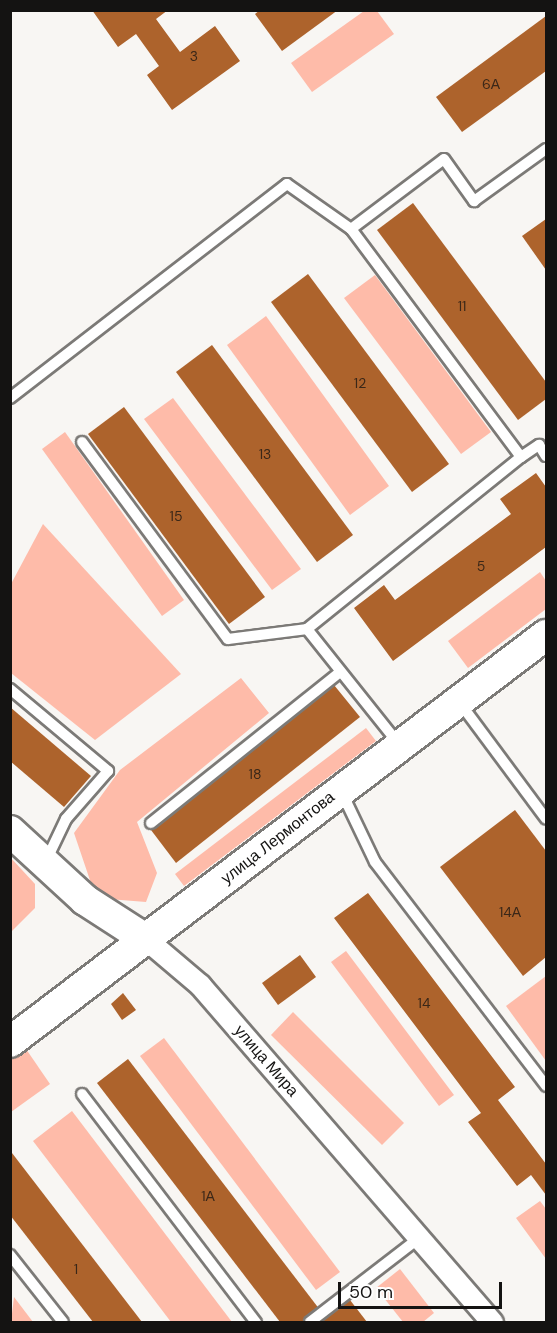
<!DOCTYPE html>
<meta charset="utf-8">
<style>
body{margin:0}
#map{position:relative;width:557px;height:1333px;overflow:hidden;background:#f8f6f3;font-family:"DM Sans",sans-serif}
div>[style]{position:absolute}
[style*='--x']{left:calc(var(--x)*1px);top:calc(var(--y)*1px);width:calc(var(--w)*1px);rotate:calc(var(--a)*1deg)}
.green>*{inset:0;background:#febba9}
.building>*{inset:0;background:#ad632c}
.roads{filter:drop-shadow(2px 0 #7c7a77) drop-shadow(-2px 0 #7c7a77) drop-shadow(0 2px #7c7a77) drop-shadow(0 -2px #7c7a77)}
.lane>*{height:10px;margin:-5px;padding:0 5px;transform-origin:5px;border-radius:5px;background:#fff}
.street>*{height:21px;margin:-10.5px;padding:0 10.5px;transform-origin:10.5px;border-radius:10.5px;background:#fff}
.secondary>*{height:30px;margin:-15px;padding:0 15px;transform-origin:15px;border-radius:15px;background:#fff}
span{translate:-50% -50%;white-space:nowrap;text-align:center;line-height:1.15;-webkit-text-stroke:5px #fff;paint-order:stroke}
.number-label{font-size:14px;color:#3a2718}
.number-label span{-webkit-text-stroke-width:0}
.street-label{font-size:16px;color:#141312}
.frame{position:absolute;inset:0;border:12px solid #141312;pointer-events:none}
.scale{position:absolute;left:338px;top:1282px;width:164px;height:27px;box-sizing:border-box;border:3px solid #141312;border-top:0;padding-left:8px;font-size:18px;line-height:21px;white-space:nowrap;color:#141312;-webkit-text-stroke:4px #fff;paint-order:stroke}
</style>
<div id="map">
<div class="green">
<i style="clip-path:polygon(364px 11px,377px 11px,394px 34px,312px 92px,291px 63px)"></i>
<i style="clip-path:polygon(375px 275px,491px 432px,461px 454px,344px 298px)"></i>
<i style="clip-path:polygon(266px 316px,389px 486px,350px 515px,227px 345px)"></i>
<i style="clip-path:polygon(173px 398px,301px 569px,272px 590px,144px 419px)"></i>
<i style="clip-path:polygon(65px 432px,184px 600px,162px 616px,42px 449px)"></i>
<i style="clip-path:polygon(43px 524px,181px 674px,95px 740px,11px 673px,11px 584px)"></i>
<i style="clip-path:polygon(540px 572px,546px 581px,546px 609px,468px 668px,448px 641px)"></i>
<i style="clip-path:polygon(241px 678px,269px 713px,137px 822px,157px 873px,146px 902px,96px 898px,74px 833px,120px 770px)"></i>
<i style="clip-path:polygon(366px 728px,376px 741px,184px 886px,175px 874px)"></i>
<i style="clip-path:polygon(10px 857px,35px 884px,35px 908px,11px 932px)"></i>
<i style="clip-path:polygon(346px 951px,454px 1095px,439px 1106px,331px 962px)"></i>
<i style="clip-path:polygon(546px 976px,546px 1061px,506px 1006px)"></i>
<i style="clip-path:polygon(293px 1012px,404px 1123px,382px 1145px,271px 1035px)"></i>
<i style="clip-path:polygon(164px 1038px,340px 1272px,316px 1290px,140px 1056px)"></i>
<i style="clip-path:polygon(26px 1049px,50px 1084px,11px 1112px,10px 1060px)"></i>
<i style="clip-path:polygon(72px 1111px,232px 1322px,171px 1322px,33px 1141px)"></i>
<i style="clip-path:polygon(540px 1201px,546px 1209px,546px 1259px,516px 1218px)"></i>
<i style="clip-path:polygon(400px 1269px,434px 1313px,423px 1322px,403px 1322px,376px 1288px)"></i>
<i style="clip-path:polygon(14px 1297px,33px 1322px,11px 1322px)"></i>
</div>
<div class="building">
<i style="clip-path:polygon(92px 10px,168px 10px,156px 19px,180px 52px,215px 26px,240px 61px,172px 110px,147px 75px,159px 66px,136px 34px,118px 47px)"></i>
<i style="clip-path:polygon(260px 10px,338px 10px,282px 51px,255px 14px)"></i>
<i style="clip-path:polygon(546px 16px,546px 71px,462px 132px,436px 97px)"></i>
<i style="clip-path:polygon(413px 203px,546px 382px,546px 399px,518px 420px,377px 230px)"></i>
<i style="clip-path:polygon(546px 219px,546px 270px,522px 236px)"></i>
<i style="clip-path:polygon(308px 274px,449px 464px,412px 492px,271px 302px)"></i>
<i style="clip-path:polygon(212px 345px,353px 535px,317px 562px,176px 372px)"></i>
<i style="clip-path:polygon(124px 407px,265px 597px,229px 624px,88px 434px)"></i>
<i style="clip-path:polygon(536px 473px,546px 487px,546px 547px,393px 661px,354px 608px,384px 585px,395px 600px,511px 514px,500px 499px)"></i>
<i style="clip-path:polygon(334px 685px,360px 717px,176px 863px,151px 830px)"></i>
<i style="clip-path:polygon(10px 707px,91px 776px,64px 807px,10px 761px)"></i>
<i style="clip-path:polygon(515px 810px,546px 851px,546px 957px,523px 976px,440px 867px)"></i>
<i style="clip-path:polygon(368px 893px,515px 1087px,498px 1100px,546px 1164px,546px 1195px,531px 1175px,517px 1186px,468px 1122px,481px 1113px,334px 918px)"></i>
<i style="clip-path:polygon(300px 955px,316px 977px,278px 1005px,262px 983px)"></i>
<i style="clip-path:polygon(123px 993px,136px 1010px,122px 1020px,111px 1004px)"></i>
<i style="clip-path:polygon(128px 1059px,320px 1310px,303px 1322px,280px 1322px,97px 1083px)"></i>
<i style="clip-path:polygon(12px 1153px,142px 1322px,93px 1322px,10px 1215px)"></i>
<i style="clip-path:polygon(350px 1300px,367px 1322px,321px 1322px)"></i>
</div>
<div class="roads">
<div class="lane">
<i style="--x:10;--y:398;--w:350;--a:-37.7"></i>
<i style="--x:287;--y:184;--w:78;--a:35.1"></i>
<i style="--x:82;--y:442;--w:245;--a:53.5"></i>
<i style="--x:228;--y:639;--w:80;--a:-7.2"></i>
<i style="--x:521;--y:457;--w:22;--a:-34"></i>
<i style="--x:539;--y:445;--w:13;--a:58"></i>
<i style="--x:10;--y:689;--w:128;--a:39.9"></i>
<i style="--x:108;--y:771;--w:64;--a:131.2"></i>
<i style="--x:66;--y:819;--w:47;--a:115.5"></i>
<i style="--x:460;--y:703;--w:144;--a:53.4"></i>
<i style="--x:398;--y:743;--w:146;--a:-128.6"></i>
<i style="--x:307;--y:629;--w:275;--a:-38.8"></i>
<i style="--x:521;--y:457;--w:284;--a:-126.7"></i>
<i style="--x:351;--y:229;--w:116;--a:-37"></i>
<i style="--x:444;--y:159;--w:52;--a:54.5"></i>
<i style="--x:474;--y:201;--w:89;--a:-35.8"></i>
<i style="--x:342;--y:793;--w:76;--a:64.4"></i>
<i style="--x:375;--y:862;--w:282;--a:52.6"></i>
<i style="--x:151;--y:823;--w:242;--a:-38.6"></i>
<i style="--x:82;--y:1094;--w:287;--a:52.7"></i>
<i style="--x:10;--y:1255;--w:85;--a:51.7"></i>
<i style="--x:310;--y:1322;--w:138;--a:-37.6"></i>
</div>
<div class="street">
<i style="--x:147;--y:940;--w:70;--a:40.3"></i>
<i style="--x:200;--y:985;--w:446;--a:49.1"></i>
</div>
<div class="secondary">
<i style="--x:10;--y:831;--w:102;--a:42.6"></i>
<i style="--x:85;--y:900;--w:74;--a:32.8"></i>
<i style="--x:10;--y:1042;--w:673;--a:-37.21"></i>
</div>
</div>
<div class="number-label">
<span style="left:194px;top:56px">3</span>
<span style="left:491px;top:84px">6А</span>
<span style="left:462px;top:306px">11</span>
<span style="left:360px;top:383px">12</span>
<span style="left:265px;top:454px">13</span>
<span style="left:176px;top:516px">15</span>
<span style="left:481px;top:566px">5</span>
<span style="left:255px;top:774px">18</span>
<span style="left:510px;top:912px">14А</span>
<span style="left:424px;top:1003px">14</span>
<span style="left:208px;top:1196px">1А</span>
<span style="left:76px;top:1269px">1</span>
</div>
<div class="street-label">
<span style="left:278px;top:838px;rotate:-38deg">улица Лермонтова</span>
<span style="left:266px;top:1061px;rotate:49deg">улица Мира</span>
</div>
<div class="frame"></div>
<div class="scale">50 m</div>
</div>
